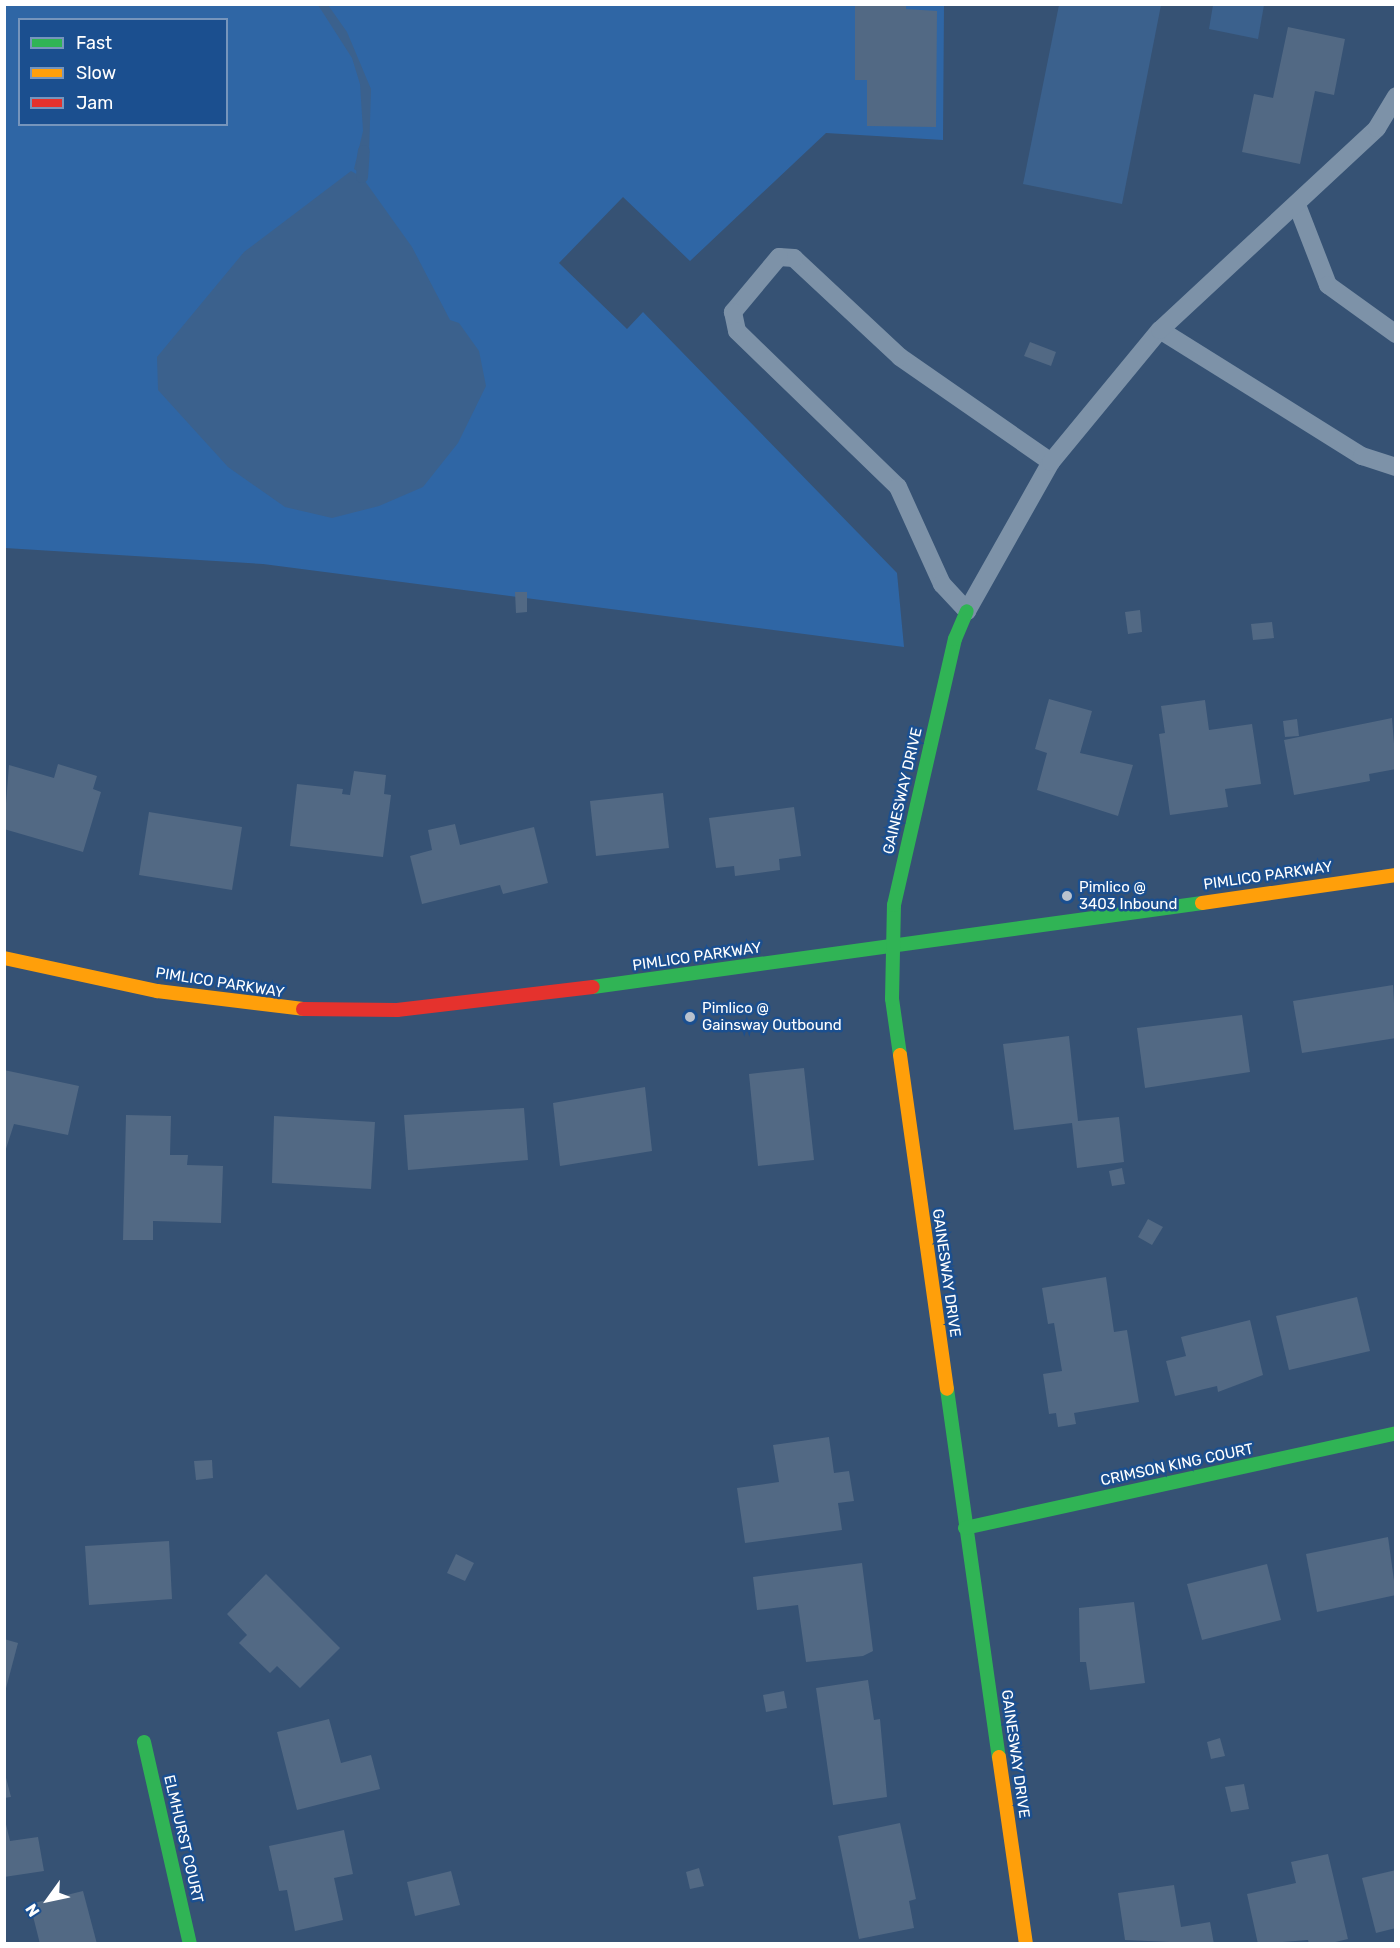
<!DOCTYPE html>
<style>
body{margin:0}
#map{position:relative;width:1400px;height:1948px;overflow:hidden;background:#365274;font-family:Rubik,sans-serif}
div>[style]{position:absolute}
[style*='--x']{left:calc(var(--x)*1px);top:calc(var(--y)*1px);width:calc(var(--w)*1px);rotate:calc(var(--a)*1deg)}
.green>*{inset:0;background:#2f66a5}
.water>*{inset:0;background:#3b618d}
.stream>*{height:12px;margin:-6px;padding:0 6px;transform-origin:6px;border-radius:6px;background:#3b618d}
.building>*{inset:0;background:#526984}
.lane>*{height:18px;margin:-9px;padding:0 9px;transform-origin:9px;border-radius:9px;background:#7d92a8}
.fast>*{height:14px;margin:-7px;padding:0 7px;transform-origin:7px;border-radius:7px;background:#30b455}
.slow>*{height:14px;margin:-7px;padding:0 7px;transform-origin:7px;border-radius:7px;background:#ff9f0a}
.jam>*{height:14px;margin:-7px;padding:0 7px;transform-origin:7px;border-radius:7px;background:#e5322d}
.dots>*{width:16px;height:16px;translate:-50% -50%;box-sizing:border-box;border:3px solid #1b4f8f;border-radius:50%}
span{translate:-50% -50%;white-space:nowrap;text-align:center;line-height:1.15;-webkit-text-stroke:5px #1b4f8f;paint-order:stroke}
.street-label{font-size:15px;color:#fff}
.poi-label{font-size:15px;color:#fff}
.left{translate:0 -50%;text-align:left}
.frame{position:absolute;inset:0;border:6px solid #fff;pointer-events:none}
.legend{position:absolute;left:18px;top:18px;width:210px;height:108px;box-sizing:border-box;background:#1b4f8f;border:2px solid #7695bc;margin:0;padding:8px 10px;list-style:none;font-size:18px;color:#fff}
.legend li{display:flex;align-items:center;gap:12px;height:30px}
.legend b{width:30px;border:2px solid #7695bc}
.north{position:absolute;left:18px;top:1870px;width:60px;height:60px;-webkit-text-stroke:4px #1b4f8f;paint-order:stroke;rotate:237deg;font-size:16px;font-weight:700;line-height:24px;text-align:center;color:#fff}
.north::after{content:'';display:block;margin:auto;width:21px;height:27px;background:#fff;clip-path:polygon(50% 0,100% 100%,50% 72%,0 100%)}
</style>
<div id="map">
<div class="green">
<i style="clip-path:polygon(evenodd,4px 5px,944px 5px,943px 140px,826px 133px,690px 261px,623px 197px,559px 263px,627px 329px,643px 312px,897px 573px,904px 647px,263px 564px,5px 548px,4px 5px,20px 20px,226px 20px,226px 124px,20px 124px,20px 20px)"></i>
</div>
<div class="water">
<i style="clip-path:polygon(318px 5px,328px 5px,347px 32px,371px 89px,369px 155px,360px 173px,354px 169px,363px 131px,360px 84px,352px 58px)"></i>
<i style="clip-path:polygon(1059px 5px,1161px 5px,1122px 204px,1023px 184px)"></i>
<i style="clip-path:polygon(1213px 5px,1264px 5px,1258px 39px,1209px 29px)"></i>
<i style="clip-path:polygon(351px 171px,362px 177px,412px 247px,450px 320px,459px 323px,479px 351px,486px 386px,458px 443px,423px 487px,379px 506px,332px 518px,285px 507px,228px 467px,158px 390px,157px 357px,244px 252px)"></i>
</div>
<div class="stream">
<i style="--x:362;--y:177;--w:26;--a:-86"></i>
</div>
<div class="building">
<i style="clip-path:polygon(855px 4px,906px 4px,906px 9px,937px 11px,936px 127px,867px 126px,867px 80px,855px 80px)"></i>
<i style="clip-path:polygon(1288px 27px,1345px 39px,1334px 95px,1315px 91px,1300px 164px,1242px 152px,1254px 94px,1273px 98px)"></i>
<i style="clip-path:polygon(1030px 342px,1056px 352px,1051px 366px,1024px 356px)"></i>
<i style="clip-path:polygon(515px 592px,527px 592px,527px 612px,516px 613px)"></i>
<i style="clip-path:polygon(1140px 610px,1142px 632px,1128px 634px,1125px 612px)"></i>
<i style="clip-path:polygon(1272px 622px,1274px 638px,1253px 640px,1251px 624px)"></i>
<i style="clip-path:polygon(1049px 699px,1092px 711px,1080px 753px,1133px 765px,1118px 816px,1037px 790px,1047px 753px,1035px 749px)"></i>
<i style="clip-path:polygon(1205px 700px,1209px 730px,1252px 724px,1261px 784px,1225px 789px,1228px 807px,1170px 815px,1159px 734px,1165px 733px,1161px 706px)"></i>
<i style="clip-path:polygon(1392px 718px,1396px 769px,1369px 774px,1370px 781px,1294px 795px,1284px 740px)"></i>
<i style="clip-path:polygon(1297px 719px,1299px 736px,1285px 737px,1283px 721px)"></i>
<i style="clip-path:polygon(58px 764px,97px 776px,93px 789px,101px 792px,83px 852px,4px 829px,9px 765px,54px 778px)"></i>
<i style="clip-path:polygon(354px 771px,386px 775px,384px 794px,391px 795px,383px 857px,290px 846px,297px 784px,343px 789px,342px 794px,350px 795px)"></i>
<i style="clip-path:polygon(663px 793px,669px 848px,596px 856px,590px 801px)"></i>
<i style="clip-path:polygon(794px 807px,801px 856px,779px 859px,780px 870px,735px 876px,734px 866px,716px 868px,709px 818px)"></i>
<i style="clip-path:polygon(149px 812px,242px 827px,232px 890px,139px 875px)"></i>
<i style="clip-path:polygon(455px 824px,460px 845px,534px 827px,548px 883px,503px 894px,500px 885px,422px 904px,410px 856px,432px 850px,428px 830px)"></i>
<i style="clip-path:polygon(1393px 985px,1396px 1038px,1302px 1053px,1293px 1001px)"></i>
<i style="clip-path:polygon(1242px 1015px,1250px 1072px,1145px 1088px,1137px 1028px)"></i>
<i style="clip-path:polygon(1069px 1036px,1078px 1121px,1119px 1117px,1124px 1162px,1077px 1168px,1072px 1123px,1014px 1130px,1003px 1044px)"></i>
<i style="clip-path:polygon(804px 1068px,814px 1160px,758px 1166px,749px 1074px)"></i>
<i style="clip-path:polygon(4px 1070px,79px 1086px,68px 1135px,14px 1124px,4px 1155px)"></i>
<i style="clip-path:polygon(645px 1087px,652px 1151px,560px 1166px,553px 1103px)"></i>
<i style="clip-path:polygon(524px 1108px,528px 1160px,408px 1170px,404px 1115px)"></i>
<i style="clip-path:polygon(126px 1115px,171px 1116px,170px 1155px,188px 1155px,187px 1165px,223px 1166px,221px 1223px,153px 1221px,153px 1240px,123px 1240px)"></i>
<i style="clip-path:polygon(274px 1116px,375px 1122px,371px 1189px,272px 1183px)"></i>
<i style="clip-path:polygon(1122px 1168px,1125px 1184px,1112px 1186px,1109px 1171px)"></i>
<i style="clip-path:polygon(1148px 1219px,1163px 1227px,1152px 1245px,1138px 1237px)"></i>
<i style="clip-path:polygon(1106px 1277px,1114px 1332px,1127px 1330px,1139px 1402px,1074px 1413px,1076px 1424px,1058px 1427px,1056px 1413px,1049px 1414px,1043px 1374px,1062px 1371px,1054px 1323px,1048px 1324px,1042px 1288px)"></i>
<i style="clip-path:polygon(1357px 1297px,1370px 1351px,1289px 1370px,1276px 1316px)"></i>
<i style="clip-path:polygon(1250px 1320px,1263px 1375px,1218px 1392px,1217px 1386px,1175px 1396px,1166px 1361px,1186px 1356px,1181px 1337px)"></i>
<i style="clip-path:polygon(829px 1437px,834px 1473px,849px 1471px,854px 1501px,838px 1503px,842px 1530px,745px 1543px,737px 1488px,779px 1482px,773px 1445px)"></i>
<i style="clip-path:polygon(212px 1460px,213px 1478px,196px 1480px,194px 1461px)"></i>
<i style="clip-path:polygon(1388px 1537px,1396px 1595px,1317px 1612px,1306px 1554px)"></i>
<i style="clip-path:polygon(169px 1541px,172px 1599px,89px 1605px,85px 1546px)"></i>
<i style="clip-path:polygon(456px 1554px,474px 1563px,465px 1581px,447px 1573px)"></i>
<i style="clip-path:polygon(862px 1563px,873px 1651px,863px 1656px,806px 1662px,798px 1605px,757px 1610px,753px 1577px)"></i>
<i style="clip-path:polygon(1267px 1564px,1281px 1620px,1202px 1640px,1187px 1584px)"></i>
<i style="clip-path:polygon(266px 1574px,340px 1648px,300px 1688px,277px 1666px,270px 1673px,239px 1643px,247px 1635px,227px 1614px)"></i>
<i style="clip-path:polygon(1134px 1602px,1145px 1683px,1090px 1690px,1086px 1662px,1080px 1662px,1079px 1608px)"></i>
<i style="clip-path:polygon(4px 1639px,18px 1643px,5px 1692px,4px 1692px)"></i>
<i style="clip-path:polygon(868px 1680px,874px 1720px,880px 1719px,887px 1797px,833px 1805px,816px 1688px)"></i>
<i style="clip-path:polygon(784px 1691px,787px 1708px,766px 1712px,763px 1695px)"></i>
<i style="clip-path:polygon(329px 1719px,341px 1763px,371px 1755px,380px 1789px,297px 1810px,277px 1732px)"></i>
<i style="clip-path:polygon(1220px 1738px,1225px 1756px,1211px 1759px,1207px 1742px)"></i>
<i style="clip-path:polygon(4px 1770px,11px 1797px,4px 1798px)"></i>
<i style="clip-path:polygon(1244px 1784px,1249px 1809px,1231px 1812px,1225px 1787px)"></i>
<i style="clip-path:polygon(4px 1816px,10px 1841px,38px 1837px,44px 1871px,4px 1877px)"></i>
<i style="clip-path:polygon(900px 1823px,916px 1899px,909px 1901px,914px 1928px,859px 1939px,838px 1836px)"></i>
<i style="clip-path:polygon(344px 1830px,353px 1874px,334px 1878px,343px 1920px,295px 1931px,287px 1890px,279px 1891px,269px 1846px)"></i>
<i style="clip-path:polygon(1328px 1854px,1348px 1939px,1327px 1944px,1309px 1944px,1308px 1940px,1258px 1944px,1247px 1894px,1296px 1883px,1291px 1862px)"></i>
<i style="clip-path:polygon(699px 1868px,704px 1886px,690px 1889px,686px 1872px)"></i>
<i style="clip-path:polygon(1396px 1870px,1396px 1928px,1376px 1933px,1362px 1878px)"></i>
<i style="clip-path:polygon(451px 1871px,460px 1905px,415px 1916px,407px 1882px)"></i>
<i style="clip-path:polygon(1174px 1885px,1181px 1927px,1210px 1922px,1214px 1944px,1125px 1940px,1118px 1893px)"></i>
<i style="clip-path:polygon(83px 1891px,97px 1944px,40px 1944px,30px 1904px)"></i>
</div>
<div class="lane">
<i style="--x:1297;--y:205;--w:86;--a:68.8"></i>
<i style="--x:1328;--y:285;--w:84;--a:35.8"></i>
<i style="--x:1160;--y:330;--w:238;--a:32"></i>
<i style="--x:1362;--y:456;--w:36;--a:18"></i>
<i style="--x:1051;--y:462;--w:184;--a:-145.2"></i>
<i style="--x:900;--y:357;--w:145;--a:-137"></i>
<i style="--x:794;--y:258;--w:15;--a:-176"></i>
<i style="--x:779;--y:257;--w:72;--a:129.9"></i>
<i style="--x:733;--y:312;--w:19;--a:78"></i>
<i style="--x:737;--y:331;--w:224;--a:44.1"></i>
<i style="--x:898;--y:487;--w:107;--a:65.6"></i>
<i style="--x:942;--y:584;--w:37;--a:47"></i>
<i style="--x:967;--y:611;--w:171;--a:-60.6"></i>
<i style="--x:1051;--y:462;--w:171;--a:-50.5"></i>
<i style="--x:1160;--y:330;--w:296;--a:-42.9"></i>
<i style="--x:1377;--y:128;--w:37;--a:-59"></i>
</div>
<div class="fast">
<i style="--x:593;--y:987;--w:615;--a:-7.85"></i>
<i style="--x:900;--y:1055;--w:57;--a:-98.1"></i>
<i style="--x:892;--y:999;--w:94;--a:-88.8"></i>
<i style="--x:894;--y:905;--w:273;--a:-77.1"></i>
<i style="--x:955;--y:639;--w:30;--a:-67"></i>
<i style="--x:947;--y:1389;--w:372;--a:82"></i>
<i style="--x:965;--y:1528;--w:441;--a:-12.4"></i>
<i style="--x:144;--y:1742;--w:207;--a:77.2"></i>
</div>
<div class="slow">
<i style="--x:1202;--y:903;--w:196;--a:-8.2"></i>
<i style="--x:4;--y:958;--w:157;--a:12.2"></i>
<i style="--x:157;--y:991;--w:147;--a:7"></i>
<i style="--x:900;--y:1055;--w:337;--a:82"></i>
<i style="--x:999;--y:1757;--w:189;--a:81.8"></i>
</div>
<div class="jam">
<i style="--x:303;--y:1009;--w:94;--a:0.6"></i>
<i style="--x:397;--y:1010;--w:197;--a:-6.7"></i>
</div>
<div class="dots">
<i style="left:1067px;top:896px;background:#b9c2ce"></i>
<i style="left:690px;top:1017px;background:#b9c2ce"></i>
</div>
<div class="street-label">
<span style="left:903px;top:791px;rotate:-77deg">GAINESWAY DRIVE</span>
<span style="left:1268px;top:876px;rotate:-8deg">PIMLICO PARKWAY</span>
<span style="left:697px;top:957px;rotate:-8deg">PIMLICO PARKWAY</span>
<span style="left:220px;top:983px;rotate:9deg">PIMLICO PARKWAY</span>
<span style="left:946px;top:1273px;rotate:82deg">GAINESWAY DRIVE</span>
<span style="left:1177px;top:1465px;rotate:-12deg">CRIMSON KING COURT</span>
<span style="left:1015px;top:1754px;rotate:82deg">GAINESWAY DRIVE</span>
<span style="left:183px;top:1839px;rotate:77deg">ELMHURST COURT</span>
</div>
<div class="poi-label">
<span class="left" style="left:1079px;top:896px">Pimlico @<br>3403 Inbound</span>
<span class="left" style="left:702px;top:1017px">Pimlico @<br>Gainsway Outbound</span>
</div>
<div class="frame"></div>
<ul class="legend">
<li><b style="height:8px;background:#30b455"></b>Fast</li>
<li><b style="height:8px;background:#ff9f0a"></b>Slow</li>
<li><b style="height:8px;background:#e5322d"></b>Jam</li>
</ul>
<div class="north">N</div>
</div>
